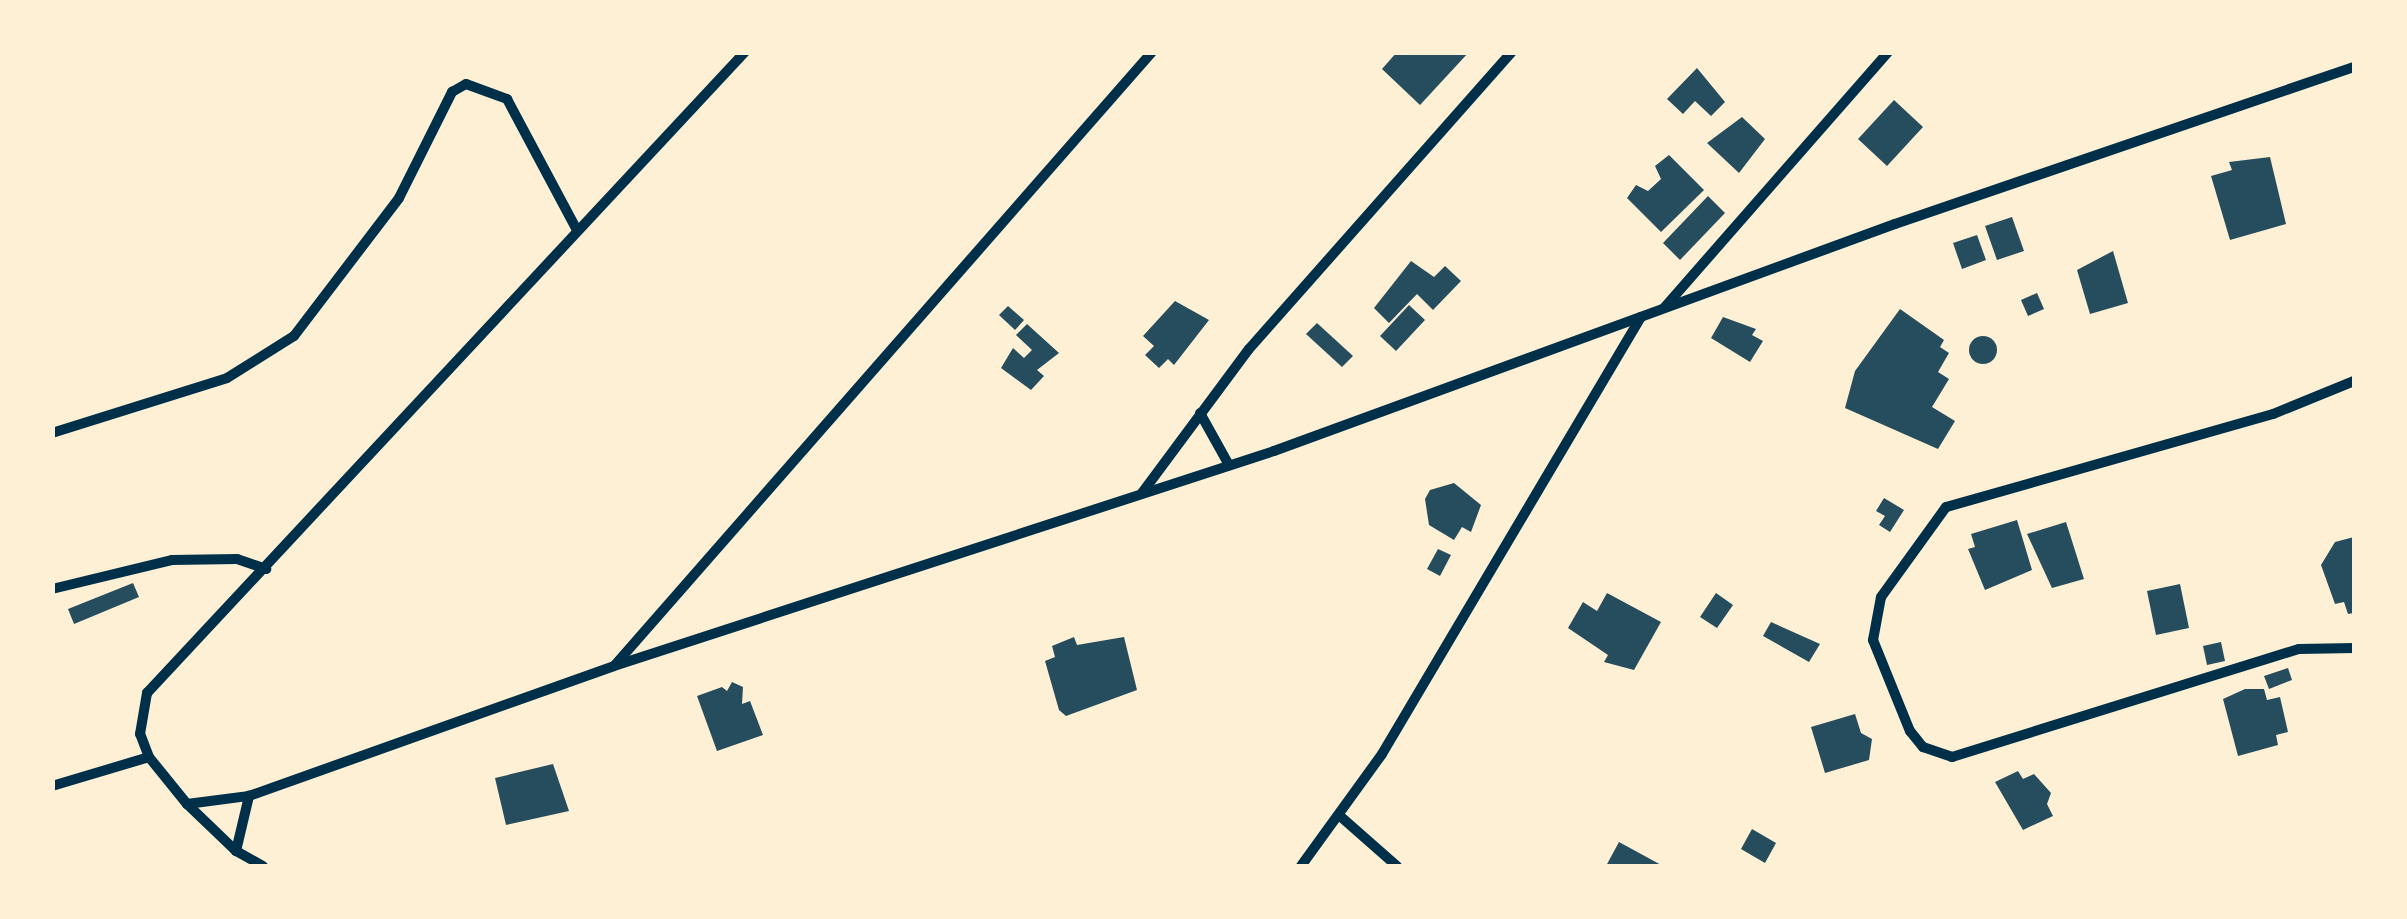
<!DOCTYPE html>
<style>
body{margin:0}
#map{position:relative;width:2407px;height:919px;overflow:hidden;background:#fdf0d5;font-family:Inter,sans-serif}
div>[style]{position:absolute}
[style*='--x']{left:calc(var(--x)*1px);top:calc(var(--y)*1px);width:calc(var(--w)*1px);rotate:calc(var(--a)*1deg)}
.building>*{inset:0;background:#264d5e}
.round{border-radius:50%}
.minor>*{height:10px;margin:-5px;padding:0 5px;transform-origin:5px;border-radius:5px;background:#003049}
span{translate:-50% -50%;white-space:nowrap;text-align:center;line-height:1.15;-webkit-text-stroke:8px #fdf0d5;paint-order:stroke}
.frame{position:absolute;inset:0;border:55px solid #fdf0d5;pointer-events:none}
</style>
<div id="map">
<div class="building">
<i style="clip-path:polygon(1397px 52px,1469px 52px,1420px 105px,1382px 69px)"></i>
<i style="clip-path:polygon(1697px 68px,1725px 102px,1711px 116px,1695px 101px,1683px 114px,1667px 99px)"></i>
<i style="clip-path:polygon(1894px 100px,1923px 127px,1887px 166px,1858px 139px)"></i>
<i style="clip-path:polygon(1742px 117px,1765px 139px,1739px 173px,1707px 143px)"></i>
<i style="clip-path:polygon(1669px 155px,1704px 190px,1661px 232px,1627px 198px,1636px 185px,1648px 191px,1661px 179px,1655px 166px)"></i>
<i style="clip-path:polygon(2270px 157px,2286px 224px,2230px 240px,2211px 176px,2232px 170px,2229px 162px)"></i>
<i style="clip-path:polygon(1708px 196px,1725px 213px,1680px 260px,1663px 243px)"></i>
<i style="clip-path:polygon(2012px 217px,2024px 251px,1997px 260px,1985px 226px)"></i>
<i style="clip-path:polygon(1977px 235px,1986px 260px,1962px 269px,1953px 243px)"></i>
<i style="clip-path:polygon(2113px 251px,2128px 303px,2090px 314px,2077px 270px)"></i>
<i style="clip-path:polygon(1411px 261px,1434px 277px,1445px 266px,1461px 281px,1433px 310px,1417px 294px,1389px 323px,1374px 308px)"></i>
<i style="clip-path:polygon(2037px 293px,2044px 309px,2028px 316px,2021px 300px)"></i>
<i style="clip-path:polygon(1175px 301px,1209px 320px,1174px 365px,1168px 359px,1159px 368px,1145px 355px,1154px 346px,1143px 336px)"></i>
<i style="clip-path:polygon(1409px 305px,1425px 320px,1396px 351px,1380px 336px)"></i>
<i style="clip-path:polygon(1008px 306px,1024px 320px,1015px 330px,999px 315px)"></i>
<i style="clip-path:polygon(1900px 309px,1944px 340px,1940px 347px,1949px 353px,1938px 372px,1949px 379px,1932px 407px,1955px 421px,1938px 449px,1845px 408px,1855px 371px)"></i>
<i style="clip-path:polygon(1723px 317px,1756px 329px,1752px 335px,1763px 341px,1750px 362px,1711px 338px)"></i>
<i style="clip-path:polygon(1317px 323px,1353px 356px,1342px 367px,1306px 334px)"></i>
<i style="clip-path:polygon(1027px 324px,1059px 353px,1037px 370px,1044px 376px,1031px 390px,1001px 368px,1013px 348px,1024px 358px,1032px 350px,1016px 335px)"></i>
<i class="round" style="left:1969px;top:336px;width:28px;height:28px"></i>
<i style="clip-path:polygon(1454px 483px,1481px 505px,1471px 532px,1462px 527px,1454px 540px,1429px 525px,1425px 499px,1430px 490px)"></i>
<i style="clip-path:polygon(1884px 498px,1904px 510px,1890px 532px,1879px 525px,1885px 516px,1876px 511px)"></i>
<i style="clip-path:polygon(2017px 520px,2032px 570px,1985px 590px,1968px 549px,1975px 547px,1971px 534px)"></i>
<i style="clip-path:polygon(2066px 522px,2084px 579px,2052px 588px,2027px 534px)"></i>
<i style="clip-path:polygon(2354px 537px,2354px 613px,2348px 614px,2344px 602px,2335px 604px,2321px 565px,2335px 542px)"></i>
<i style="clip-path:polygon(1438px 549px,1451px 555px,1440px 576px,1427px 569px)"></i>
<i style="clip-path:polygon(133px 583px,139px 597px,74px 624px,68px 609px)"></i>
<i style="clip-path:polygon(2180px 584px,2189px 628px,2156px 635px,2147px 591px)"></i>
<i style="clip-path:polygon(1607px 593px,1661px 622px,1634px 670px,1604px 662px,1608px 655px,1568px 628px,1583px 602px,1597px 611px)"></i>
<i style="clip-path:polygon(1716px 593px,1733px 605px,1717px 628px,1700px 617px)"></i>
<i style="clip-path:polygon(1771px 622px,1820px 644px,1809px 662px,1763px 636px)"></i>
<i style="clip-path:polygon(1074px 637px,1077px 645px,1124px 637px,1137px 690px,1066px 716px,1059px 710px,1045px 661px,1055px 657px,1052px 646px)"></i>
<i style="clip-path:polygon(2221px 642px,2225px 661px,2207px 665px,2203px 646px)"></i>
<i style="clip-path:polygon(2288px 668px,2292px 680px,2269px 689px,2264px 676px)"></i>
<i style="clip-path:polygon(732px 682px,743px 687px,742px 704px,750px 701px,763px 735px,717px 751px,697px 696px,722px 687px,727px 691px)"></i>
<i style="clip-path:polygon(2245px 689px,2264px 689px,2267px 700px,2280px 697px,2288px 732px,2276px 735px,2278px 745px,2238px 756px,2223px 699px)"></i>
<i style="clip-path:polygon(1855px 714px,1861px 733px,1872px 739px,1869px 760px,1825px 773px,1811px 727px)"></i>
<i style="clip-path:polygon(553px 764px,569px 811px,506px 825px,495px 778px)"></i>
<i style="clip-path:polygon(2018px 771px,2023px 779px,2034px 774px,2051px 793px,2047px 804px,2053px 816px,2023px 830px,1995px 782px)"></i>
<i style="clip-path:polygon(1752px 829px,1776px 843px,1765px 863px,1741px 849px)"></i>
<i style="clip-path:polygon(1619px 842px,1663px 866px,1606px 866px)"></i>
</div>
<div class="minor">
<i style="--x:1664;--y:308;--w:340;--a:-48.8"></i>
<i style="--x:2354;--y:381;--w:87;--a:157.8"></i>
<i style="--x:2273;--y:414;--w:340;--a:164.1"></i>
<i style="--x:1946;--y:507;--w:111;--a:125.8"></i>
<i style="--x:1881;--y:597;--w:44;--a:100.5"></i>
<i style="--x:1873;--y:640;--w:98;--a:67.9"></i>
<i style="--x:1910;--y:731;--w:21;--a:51"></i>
<i style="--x:1923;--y:747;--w:31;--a:19"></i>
<i style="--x:1952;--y:757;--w:363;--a:-17.3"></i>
<i style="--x:2299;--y:649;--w:55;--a:-1"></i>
<i style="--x:1200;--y:413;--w:60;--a:60.9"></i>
<i style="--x:52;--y:433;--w:183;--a:-17.4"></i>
<i style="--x:227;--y:378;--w:79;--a:-32.1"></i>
<i style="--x:294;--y:336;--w:173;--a:-52.7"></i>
<i style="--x:399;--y:198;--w:119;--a:-63.4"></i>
<i style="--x:452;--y:92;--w:16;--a:-30"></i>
<i style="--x:466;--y:84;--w:44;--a:20.1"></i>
<i style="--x:507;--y:99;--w:146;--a:61.9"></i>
<i style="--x:1142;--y:493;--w:179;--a:-53.4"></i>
<i style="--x:1249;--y:349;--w:397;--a:-48.5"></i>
<i style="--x:52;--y:589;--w:123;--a:-13.6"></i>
<i style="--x:172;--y:560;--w:65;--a:-0.9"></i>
<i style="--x:237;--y:559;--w:31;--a:19"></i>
<i style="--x:615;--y:665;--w:815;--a:-48.78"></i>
<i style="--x:52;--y:786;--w:101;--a:-16.6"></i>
<i style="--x:187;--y:804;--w:63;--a:-7.4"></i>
<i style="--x:249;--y:796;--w:387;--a:-19.6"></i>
<i style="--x:614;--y:666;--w:694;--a:-18.04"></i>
<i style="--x:1274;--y:451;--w:661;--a:-20.08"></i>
<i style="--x:1895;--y:224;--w:485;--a:-18.9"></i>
<i style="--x:1340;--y:816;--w:76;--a:41.3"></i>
<i style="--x:236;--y:851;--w:57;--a:-76.7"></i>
<i style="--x:263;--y:866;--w:31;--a:-151"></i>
<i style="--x:236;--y:851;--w:68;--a:-136.2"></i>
<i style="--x:187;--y:804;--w:60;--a:-129"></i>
<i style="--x:149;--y:757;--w:25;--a:-111"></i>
<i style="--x:140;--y:734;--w:42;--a:-80.3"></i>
<i style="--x:147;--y:693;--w:877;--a:-46.99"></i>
<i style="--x:1301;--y:866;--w:138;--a:-54.1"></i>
<i style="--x:1382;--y:754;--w:508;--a:-59.35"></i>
</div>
<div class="frame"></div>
</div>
